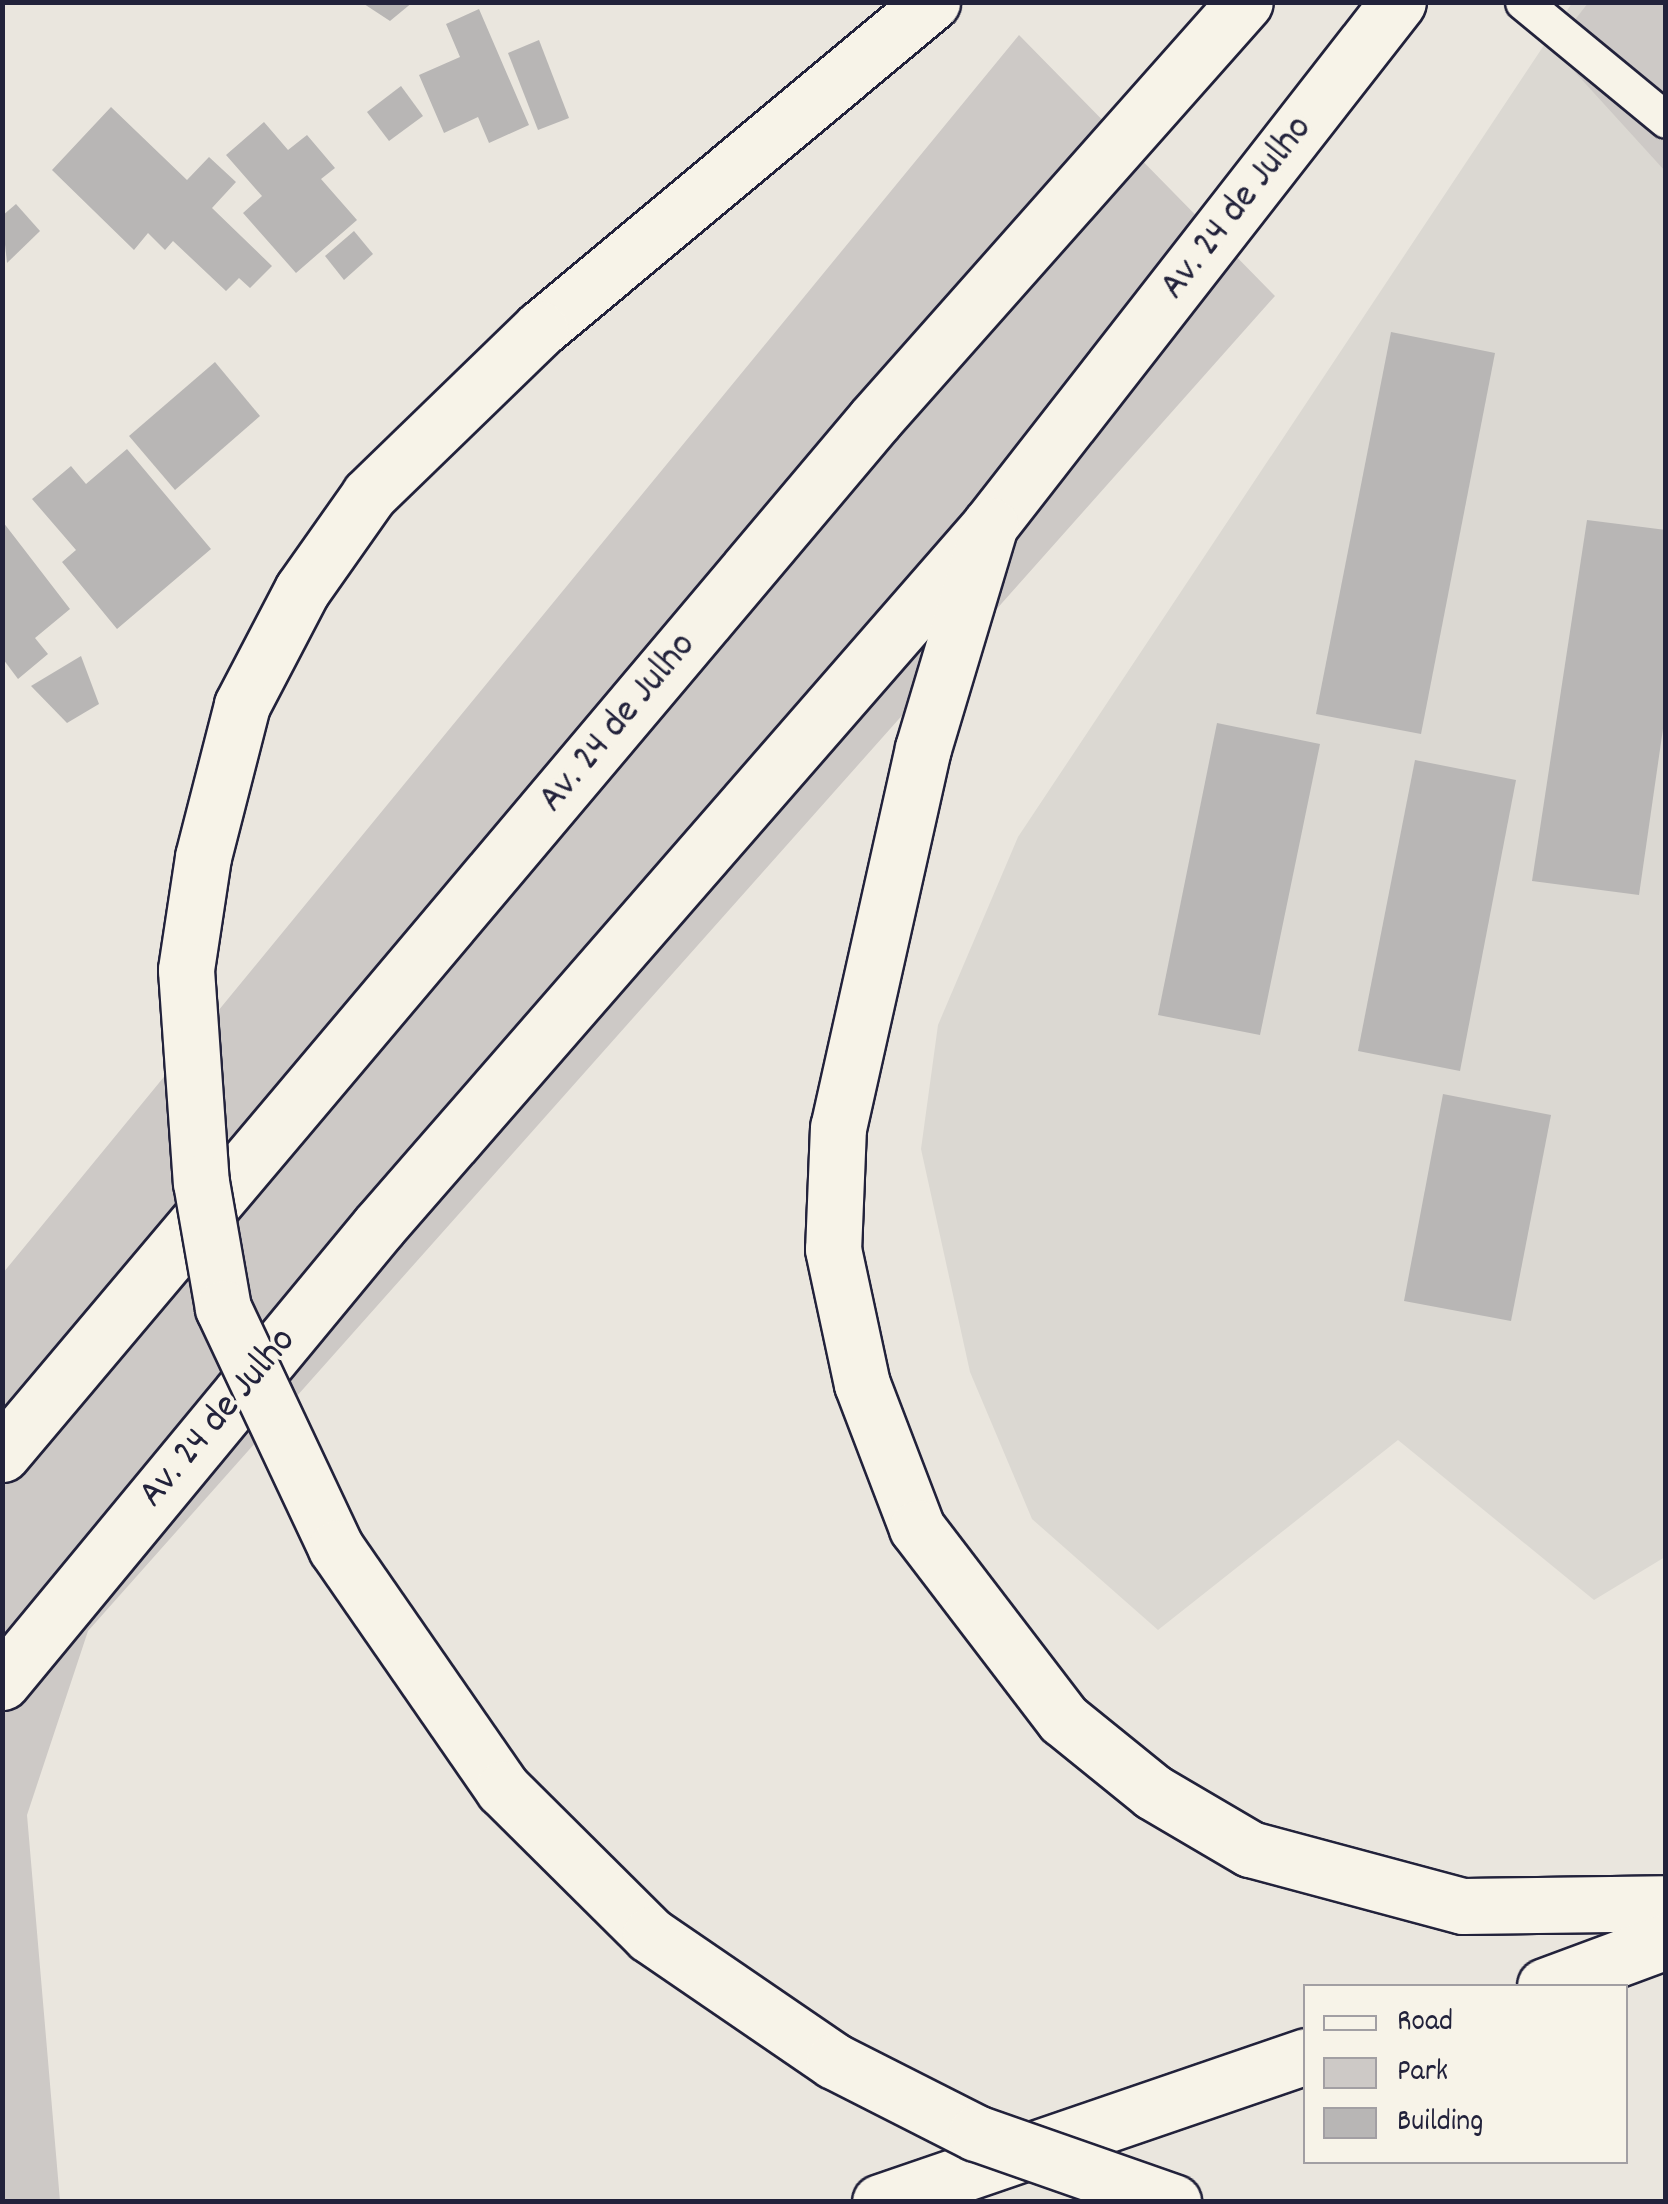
<!DOCTYPE html>
<style>
body{margin:0}
#map{position:relative;width:1668px;height:2204px;overflow:hidden;background:#eae6de;font-family:Dekko,sans-serif}
div>[style]{position:absolute}
[style*='--x']{left:calc(var(--x)*1px);top:calc(var(--y)*1px);width:calc(var(--w)*1px);rotate:calc(var(--a)*1deg)}
.built>*{inset:0;background:#dbd8d2}
.green>*{inset:0;background:#cdc9c6}
.building>*{inset:0;background:#b8b6b5}
.roads{filter:drop-shadow(2px 0 #22223b) drop-shadow(-2px 0 #22223b) drop-shadow(0 2px #22223b) drop-shadow(0 -2px #22223b)}
.service>*{height:35px;margin:-17.5px;padding:0 17.5px;transform-origin:17.5px;border-radius:17.5px;background:#f7f3e8}
.primary>*{height:55px;margin:-27.5px;padding:0 27.5px;transform-origin:27.5px;border-radius:27.5px;background:#f7f3e8}
.trunk>*{height:55px;margin:-27.5px;padding:0 27.5px;transform-origin:27.5px;border-radius:27.5px;background:#f7f3e8}
.bridges{filter:drop-shadow(2px 0 #22223b) drop-shadow(-2px 0 #22223b) drop-shadow(0 2px #22223b) drop-shadow(0 -2px #22223b)}
.trunk-bridge>*{height:55px;margin:-27.5px;padding:0 27.5px;transform-origin:27.5px;border-radius:27.5px;background:#f7f3e8}
span{translate:-50% -50%;white-space:nowrap;text-align:center;line-height:1.15;-webkit-text-stroke:8px #f7f3e8;paint-order:stroke}
.street-label{font-size:40px;color:#22223b}
.frame{position:absolute;inset:0;border:5px solid #22223b;pointer-events:none}
.legend{position:absolute;left:1303px;top:1984px;width:325px;height:180px;box-sizing:border-box;background:#f7f3e8;border:2px solid #a29fa3;margin:0;padding:12px 18px;list-style:none;font-size:30px;color:#22223b}
.legend li{display:flex;align-items:center;gap:20px;height:50px}
.legend b{width:50px;border:2px solid #a29fa3}
</style>
<div id="map">
<div class="built">
<i style="clip-path:polygon(1572px 3px,1665px 3px,1665px 1557px,1594px 1600px,1398px 1440px,1158px 1630px,1032px 1519px,970px 1372px,921px 1149px,938px 1025px,1018px 837px)"></i>
</div>
<div class="green">
<i style="clip-path:polygon(1588px 3px,1665px 3px,1665px 171px,1553px 48px)"></i>
<i style="clip-path:polygon(1019px 35px,1275px 296px,88px 1631px,27px 1815px,60px 2201px,3px 2202px,3px 1273px)"></i>
</div>
<div class="building">
<i style="clip-path:polygon(361px 2px,413px 2px,390px 21px)"></i>
<i style="clip-path:polygon(479px 9px,529px 125px,489px 143px,478px 117px,444px 133px,419px 75px,460px 57px,446px 24px)"></i>
<i style="clip-path:polygon(539px 40px,569px 118px,538px 130px,508px 53px)"></i>
<i style="clip-path:polygon(401px 86px,423px 116px,389px 141px,367px 112px)"></i>
<i style="clip-path:polygon(111px 107px,187px 180px,209px 157px,236px 182px,212px 208px,272px 266px,250px 288px,239px 278px,226px 291px,173px 241px,165px 250px,148px 233px,134px 250px,52px 170px)"></i>
<i style="clip-path:polygon(264px 122px,288px 150px,307px 135px,335px 168px,321px 179px,357px 220px,296px 273px,243px 213px,262px 196px,226px 155px)"></i>
<i style="clip-path:polygon(16px 204px,40px 231px,7px 263px,2px 216px)"></i>
<i style="clip-path:polygon(354px 231px,373px 254px,344px 280px,325px 256px)"></i>
<i style="clip-path:polygon(1391px 332px,1495px 353px,1421px 734px,1316px 714px)"></i>
<i style="clip-path:polygon(215px 362px,260px 416px,175px 490px,129px 436px)"></i>
<i style="clip-path:polygon(127px 449px,211px 549px,117px 629px,62px 562px,76px 550px,32px 499px,71px 466px,86px 484px)"></i>
<i style="clip-path:polygon(1587px 520px,1666px 530px,1666px 708px,1639px 895px,1532px 881px)"></i>
<i style="clip-path:polygon(3px 522px,70px 609px,35px 638px,48px 654px,18px 679px,3px 659px)"></i>
<i style="clip-path:polygon(81px 656px,99px 704px,67px 723px,31px 686px)"></i>
<i style="clip-path:polygon(1217px 723px,1320px 744px,1260px 1035px,1158px 1015px)"></i>
<i style="clip-path:polygon(1415px 760px,1516px 780px,1460px 1071px,1358px 1051px)"></i>
<i style="clip-path:polygon(1443px 1094px,1551px 1115px,1511px 1321px,1404px 1301px)"></i>
</div>
<div class="roads">
<div class="service">
<i style="--x:1523;--y:2;--w:185;--a:39.5"></i>
</div>
<div class="primary">
<i style="--x:2;--y:1454;--w:1354;--a:-49.85"></i>
<i style="--x:875;--y:419;--w:557;--a:-48.42"></i>
<i style="--x:2;--y:1682;--w:592;--a:-50.42"></i>
<i style="--x:379;--y:1226;--w:930;--a:-48.92"></i>
<i style="--x:990;--y:525;--w:663;--a:-52.04"></i>
</div>
<div class="trunk">
<i style="--x:990;--y:525;--w:233;--a:106.7"></i>
<i style="--x:923;--y:748;--w:388;--a:102.6"></i>
<i style="--x:838;--y:1127;--w:122;--a:92.3"></i>
<i style="--x:833;--y:1249;--w:138;--a:77.9"></i>
<i style="--x:862;--y:1384;--w:154;--a:69.1"></i>
<i style="--x:917;--y:1528;--w:240;--a:52.6"></i>
<i style="--x:1063;--y:1719;--w:116;--a:39"></i>
<i style="--x:1153;--y:1792;--w:113;--a:30.4"></i>
<i style="--x:1250;--y:1849;--w:220;--a:15"></i>
<i style="--x:1463;--y:1906;--w:203;--a:-0.8"></i>
<i style="--x:1545;--y:1986;--w:129;--a:-20.4"></i>
<i style="--x:880;--y:2202;--w:450;--a:-18.9"></i>
</div>
</div>
<div class="bridges">
<div class="trunk-bridge">
<i style="--x:932;--y:2;--w:510;--a:140.17"></i>
<i style="--x:540;--y:329;--w:238;--a:135.9"></i>
<i style="--x:369;--y:495;--w:116;--a:125.2"></i>
<i style="--x:302;--y:590;--w:130;--a:117.6"></i>
<i style="--x:242;--y:705;--w:157;--a:104.4"></i>
<i style="--x:203;--y:857;--w:114;--a:98.6"></i>
<i style="--x:186;--y:970;--w:213;--a:86"></i>
<i style="--x:201;--y:1182;--w:128;--a:80.1"></i>
<i style="--x:223;--y:1308;--w:265;--a:64.8"></i>
<i style="--x:336;--y:1548;--w:293;--a:55.3"></i>
<i style="--x:503;--y:1789;--w:207;--a:44.8"></i>
<i style="--x:650;--y:1935;--w:223;--a:34.4"></i>
<i style="--x:834;--y:2061;--w:159;--a:26.9"></i>
<i style="--x:976;--y:2133;--w:209;--a:19.3"></i>
</div>
</div>
<div class="street-label">
<span style="left:1238px;top:209px;rotate:-52deg">Av. 24 de Julho</span>
<span style="left:619px;top:724px;rotate:-50deg">Av. 24 de Julho</span>
<span style="left:219px;top:1419px;rotate:-50deg">Av. 24 de Julho</span>
</div>
<div class="frame"></div>
<ul class="legend">
<li><b style="height:12px;background:#f7f3e8"></b>Road</li>
<li><b style="height:28px;background:#cdc9c6"></b>Park</li>
<li><b style="height:28px;background:#b8b6b5"></b>Building</li>
</ul>
</div>
